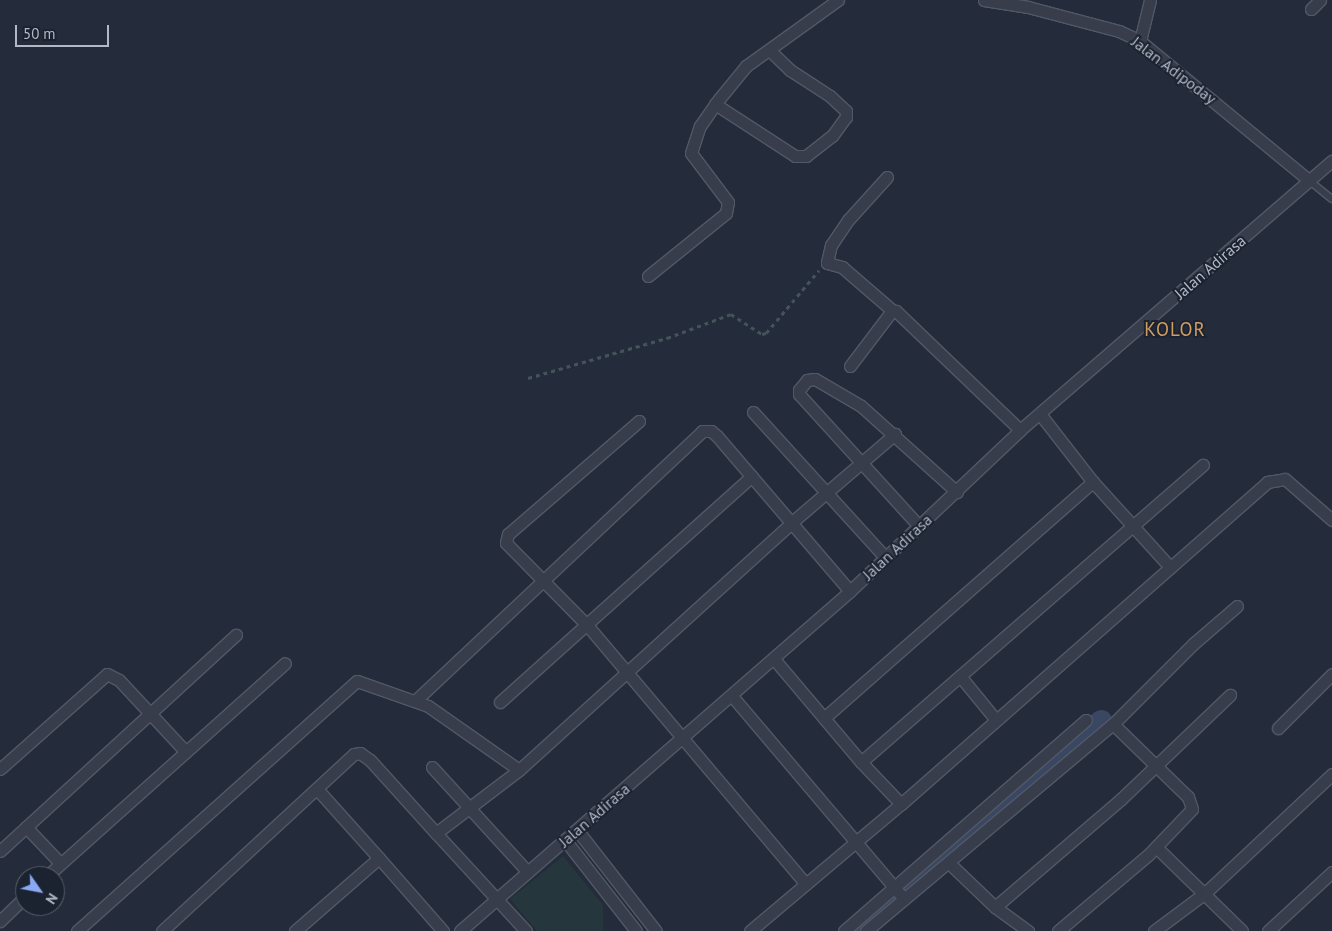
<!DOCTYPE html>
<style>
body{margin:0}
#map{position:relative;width:1332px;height:931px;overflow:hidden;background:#242b3b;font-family:"PT Sans",sans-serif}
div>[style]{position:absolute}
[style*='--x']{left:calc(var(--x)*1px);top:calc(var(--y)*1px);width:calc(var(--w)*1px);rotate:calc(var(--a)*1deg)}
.green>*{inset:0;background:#25373c}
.river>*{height:22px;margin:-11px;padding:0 11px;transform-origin:11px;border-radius:11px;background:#394763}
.path>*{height:2.5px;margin-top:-1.25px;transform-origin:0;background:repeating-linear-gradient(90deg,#435459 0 4px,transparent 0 8px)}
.roads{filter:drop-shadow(1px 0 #525866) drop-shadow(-1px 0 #525866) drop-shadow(0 1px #525866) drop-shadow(0 -1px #525866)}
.lane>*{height:5.5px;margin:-2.75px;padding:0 2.75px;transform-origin:2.75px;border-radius:2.75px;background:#373d4b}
.street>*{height:11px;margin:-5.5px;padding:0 5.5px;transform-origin:5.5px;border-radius:5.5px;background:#373d4b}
span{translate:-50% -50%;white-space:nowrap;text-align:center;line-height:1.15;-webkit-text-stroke:4px #1c2330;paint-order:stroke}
.street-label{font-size:16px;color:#b3b8c6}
.quarter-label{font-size:19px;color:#d09d65;letter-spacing:1px}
.north{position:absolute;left:15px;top:866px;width:50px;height:50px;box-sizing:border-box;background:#1c2330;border:1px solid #585f6c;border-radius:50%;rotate:123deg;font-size:14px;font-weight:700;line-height:20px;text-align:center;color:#b3b8c6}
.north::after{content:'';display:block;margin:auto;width:18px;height:22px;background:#8ba9f3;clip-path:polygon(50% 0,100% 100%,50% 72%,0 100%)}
.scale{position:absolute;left:15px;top:25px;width:94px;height:22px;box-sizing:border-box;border:2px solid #b3b8c6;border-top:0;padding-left:6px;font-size:15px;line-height:18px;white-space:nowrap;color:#b3b8c6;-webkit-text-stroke:4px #1c2330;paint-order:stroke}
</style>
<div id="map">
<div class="green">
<i style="clip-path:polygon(563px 856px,603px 905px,603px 931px,537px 931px,510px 899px)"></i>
</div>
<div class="river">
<i style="--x:852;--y:931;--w:326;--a:-40.1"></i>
</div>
<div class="path">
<i style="--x:528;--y:378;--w:145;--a:-16.1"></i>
<i style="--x:667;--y:338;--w:68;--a:-20.6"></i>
<i style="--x:731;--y:314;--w:37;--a:33"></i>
<i style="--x:762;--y:334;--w:4;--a:-14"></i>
<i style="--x:766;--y:333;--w:82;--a:-49.9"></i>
</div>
<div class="roads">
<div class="lane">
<i style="--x:1310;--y:181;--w:28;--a:39"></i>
</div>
<div class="street">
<i style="--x:984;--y:0;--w:45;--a:9"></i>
<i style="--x:1028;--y:7;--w:94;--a:14.8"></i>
<i style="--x:1119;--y:31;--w:23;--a:25"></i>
<i style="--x:1140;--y:41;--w:220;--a:39.5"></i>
<i style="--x:1311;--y:9;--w:13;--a:-45"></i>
<i style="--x:1140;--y:41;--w:42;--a:-76.3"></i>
<i style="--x:715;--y:104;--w:95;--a:33"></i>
<i style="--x:795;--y:156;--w:11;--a:0"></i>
<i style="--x:806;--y:156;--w:33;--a:-38"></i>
<i style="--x:832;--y:136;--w:24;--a:-54"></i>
<i style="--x:846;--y:117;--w:6;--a:-90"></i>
<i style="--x:846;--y:111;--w:22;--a:-137"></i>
<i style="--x:830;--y:96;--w:48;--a:-147"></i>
<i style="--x:790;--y:70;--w:29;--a:-136"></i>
<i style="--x:887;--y:177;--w:58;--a:132.2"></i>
<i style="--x:848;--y:220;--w:30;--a:124"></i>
<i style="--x:831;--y:245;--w:18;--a:103"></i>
<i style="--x:827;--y:263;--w:16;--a:15"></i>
<i style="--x:842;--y:267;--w:67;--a:40.8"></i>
<i style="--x:648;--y:276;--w:100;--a:-38.9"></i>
<i style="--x:726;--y:213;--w:11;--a:-80"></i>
<i style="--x:728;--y:202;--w:61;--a:-127.1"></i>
<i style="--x:691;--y:153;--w:28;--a:-72"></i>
<i style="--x:700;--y:126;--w:33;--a:-55"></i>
<i style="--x:719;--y:99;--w:43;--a:-50.7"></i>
<i style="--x:746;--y:66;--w:113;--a:-35.7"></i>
<i style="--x:850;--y:366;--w:68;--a:-52.8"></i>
<i style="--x:891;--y:312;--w:5;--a:-11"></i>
<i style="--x:896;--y:311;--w:172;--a:43.8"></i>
<i style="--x:753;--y:412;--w:196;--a:47.7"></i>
<i style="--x:1040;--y:414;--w:86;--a:52.1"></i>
<i style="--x:1093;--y:482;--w:115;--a:47.8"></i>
<i style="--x:639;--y:421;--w:173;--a:139.2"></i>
<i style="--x:508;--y:534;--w:9;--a:103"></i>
<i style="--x:506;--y:543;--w:115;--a:45.4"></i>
<i style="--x:587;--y:625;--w:339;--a:49.8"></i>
<i style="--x:919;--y:526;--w:178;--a:-132.3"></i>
<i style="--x:799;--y:394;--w:4;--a:-90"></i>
<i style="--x:799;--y:390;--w:13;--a:-51"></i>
<i style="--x:807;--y:380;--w:8;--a:-7"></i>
<i style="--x:815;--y:379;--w:53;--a:30.4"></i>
<i style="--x:861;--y:406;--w:129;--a:41.9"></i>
<i style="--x:774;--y:659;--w:135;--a:49.8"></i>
<i style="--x:861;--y:762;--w:58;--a:46.4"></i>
<i style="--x:960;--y:676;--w:57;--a:50.7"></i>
<i style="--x:732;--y:696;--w:266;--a:49.7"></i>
<i style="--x:416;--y:700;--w:393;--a:-43.2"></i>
<i style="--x:702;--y:431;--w:9;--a:0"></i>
<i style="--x:711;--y:431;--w:8;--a:40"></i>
<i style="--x:717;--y:436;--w:204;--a:49.4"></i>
<i style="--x:500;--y:702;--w:338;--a:-41.9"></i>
<i style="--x:824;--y:718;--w:358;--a:-41.3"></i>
<i style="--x:1278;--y:728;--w:76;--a:-45"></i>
<i style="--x:861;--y:762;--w:453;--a:-41"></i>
<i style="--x:432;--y:767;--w:142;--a:47.6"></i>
<i style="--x:0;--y:769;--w:143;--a:-41.6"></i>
<i style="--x:107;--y:674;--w:13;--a:27"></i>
<i style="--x:119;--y:680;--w:98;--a:47.1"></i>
<i style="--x:317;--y:789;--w:93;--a:48.1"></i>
<i style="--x:26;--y:827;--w:50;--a:46.6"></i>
<i style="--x:577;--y:830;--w:128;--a:52"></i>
<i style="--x:565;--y:840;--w:115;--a:52"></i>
<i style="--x:1156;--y:847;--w:120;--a:44.3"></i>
<i style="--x:0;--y:851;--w:320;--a:-42.5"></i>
<i style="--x:949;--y:863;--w:64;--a:43.7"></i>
<i style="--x:995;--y:907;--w:41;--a:36"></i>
<i style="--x:47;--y:876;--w:319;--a:-41.8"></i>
<i style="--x:995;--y:907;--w:166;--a:-40.6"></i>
<i style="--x:1121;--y:799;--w:151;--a:-43.7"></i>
<i style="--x:0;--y:921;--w:35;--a:-44"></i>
<i style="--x:77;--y:931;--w:375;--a:-41.8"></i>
<i style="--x:357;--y:681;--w:75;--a:19.4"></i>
<i style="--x:428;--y:706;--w:111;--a:35.1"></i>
<i style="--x:162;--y:931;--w:261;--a:-42.7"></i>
<i style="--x:354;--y:754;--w:6;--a:-9"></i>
<i style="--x:360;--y:753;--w:12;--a:35"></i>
<i style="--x:370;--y:760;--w:98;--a:47.9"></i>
<i style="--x:295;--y:931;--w:111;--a:-41"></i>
<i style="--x:379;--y:858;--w:97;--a:48.8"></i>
<i style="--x:460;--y:931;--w:517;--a:-41.08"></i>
<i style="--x:850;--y:591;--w:234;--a:-43.4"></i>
<i style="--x:1020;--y:430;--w:412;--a:-40.8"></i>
<i style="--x:526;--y:931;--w:133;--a:-132.6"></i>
<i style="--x:436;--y:833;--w:104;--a:-37.2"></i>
<i style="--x:519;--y:770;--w:367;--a:-42.2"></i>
<i style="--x:791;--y:523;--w:137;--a:-40.6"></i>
<i style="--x:750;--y:931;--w:197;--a:-40.1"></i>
<i style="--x:901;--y:804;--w:487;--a:-41.3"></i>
<i style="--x:1267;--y:482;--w:18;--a:-9"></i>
<i style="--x:1285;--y:479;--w:62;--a:41.1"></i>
<i style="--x:844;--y:931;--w:321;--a:-41.1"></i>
<i style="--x:866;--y:931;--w:322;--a:-40"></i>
<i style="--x:1113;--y:724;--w:113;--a:-45"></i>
<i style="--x:1193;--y:644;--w:58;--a:-40.8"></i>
<i style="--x:1058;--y:931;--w:119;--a:-40.2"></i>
<i style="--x:1149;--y:854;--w:62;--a:-46.3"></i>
<i style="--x:1192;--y:809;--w:13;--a:-108"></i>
<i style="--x:1188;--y:797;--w:105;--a:-135.8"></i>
<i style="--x:1154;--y:931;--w:64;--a:-36.7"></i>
<i style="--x:1205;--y:893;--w:174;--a:-43.1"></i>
<i style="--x:1268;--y:931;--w:87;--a:-42.7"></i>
</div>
</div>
<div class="street-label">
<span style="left:1174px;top:70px;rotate:37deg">Jalan Adipoday</span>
<span style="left:1210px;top:267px;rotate:-41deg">Jalan Adirasa</span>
<span style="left:897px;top:547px;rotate:-43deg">Jalan Adirasa</span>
<span style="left:594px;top:815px;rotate:-41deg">Jalan Adirasa</span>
</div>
<div class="quarter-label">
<span style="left:1175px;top:330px">KOLOR</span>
</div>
<div class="north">N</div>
<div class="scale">50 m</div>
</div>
